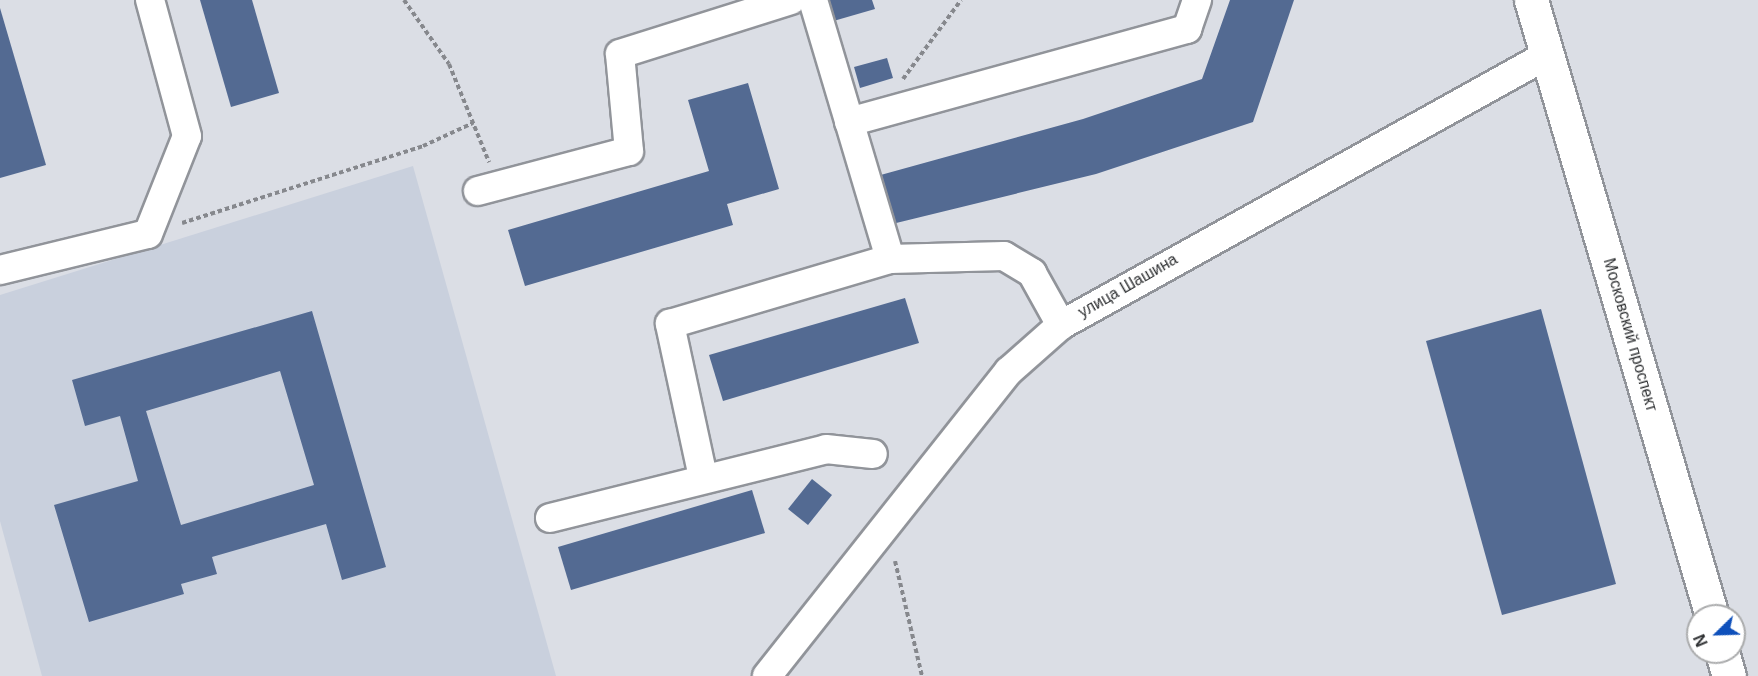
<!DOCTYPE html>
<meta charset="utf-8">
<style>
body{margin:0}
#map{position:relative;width:1758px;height:676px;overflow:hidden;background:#dbdee5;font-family:Helvetica,sans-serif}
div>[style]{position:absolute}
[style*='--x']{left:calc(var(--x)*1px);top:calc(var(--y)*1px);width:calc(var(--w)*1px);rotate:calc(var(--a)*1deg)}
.built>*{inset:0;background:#c9d0dd}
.building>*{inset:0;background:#536a92}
.path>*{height:4px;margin-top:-2px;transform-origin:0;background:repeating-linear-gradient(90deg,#86888d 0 4.5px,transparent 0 7.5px)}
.roads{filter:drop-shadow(2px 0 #91949a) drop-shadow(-2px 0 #91949a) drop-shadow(0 2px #91949a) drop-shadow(0 -2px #91949a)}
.minor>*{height:28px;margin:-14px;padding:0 14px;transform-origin:14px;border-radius:14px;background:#fff}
.major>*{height:33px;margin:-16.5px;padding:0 16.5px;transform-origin:16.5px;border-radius:16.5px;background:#fff}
span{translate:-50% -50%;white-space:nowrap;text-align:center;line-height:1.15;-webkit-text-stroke:6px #fff;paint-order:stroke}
.street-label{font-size:16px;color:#2e3032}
.north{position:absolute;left:1686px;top:604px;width:60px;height:60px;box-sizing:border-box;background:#fff;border:2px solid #abacad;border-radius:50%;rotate:247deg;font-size:16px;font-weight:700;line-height:24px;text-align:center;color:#2e3032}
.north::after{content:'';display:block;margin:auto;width:21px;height:27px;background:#0e50bb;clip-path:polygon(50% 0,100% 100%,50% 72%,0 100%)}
</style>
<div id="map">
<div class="built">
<i style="clip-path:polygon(413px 166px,556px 676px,42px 676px,0 521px,0 295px)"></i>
</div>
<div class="building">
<i style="clip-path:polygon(200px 0,252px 0,279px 93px,231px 107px)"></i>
<i style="clip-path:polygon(824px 0,872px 0,875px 9px,830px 22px)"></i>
<i style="clip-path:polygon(1230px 0,1294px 0,1253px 122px,1096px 174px,888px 225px,877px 176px,1083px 119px,1202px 79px)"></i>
<i style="clip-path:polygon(0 8px,46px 165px,0 178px)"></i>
<i style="clip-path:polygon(887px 58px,893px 78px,860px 88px,854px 67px)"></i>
<i style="clip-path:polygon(748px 83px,779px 189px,727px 204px,733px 225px,525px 286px,508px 230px,709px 171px,688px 100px)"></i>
<i style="clip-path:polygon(905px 298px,919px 343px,723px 401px,709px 355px)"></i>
<i style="clip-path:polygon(1541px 309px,1616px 584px,1502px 615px,1426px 341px)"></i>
<i style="clip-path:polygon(evenodd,312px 311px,386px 567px,342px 580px,326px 524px,212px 557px,217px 574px,181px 584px,184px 594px,89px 622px,54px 505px,138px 481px,120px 416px,85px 426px,72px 380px,312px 311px,280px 371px,314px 485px,181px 525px,146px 411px,280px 371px)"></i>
<i style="clip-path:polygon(812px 479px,832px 495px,808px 525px,788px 509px)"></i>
<i style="clip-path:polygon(752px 490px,765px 533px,571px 590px,558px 547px)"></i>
</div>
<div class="path">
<i style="--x:404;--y:0;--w:78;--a:54.9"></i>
<i style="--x:449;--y:64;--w:106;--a:67.8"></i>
<i style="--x:903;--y:79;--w:98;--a:-53.7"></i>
<i style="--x:182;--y:223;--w:253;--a:-17.7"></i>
<i style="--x:423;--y:146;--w:55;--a:-24.7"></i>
<i style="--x:895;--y:561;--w:118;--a:76.8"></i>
</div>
<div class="roads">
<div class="minor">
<i style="--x:813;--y:0;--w:270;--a:73.4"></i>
<i style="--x:849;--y:122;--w:351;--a:-15.4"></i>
<i style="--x:1187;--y:29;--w:31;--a:-71"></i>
<i style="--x:478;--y:191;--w:156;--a:-14.8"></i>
<i style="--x:629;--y:151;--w:97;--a:-95.3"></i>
<i style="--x:620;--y:54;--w:179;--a:-17.5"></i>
<i style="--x:0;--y:270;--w:152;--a:-13.7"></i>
<i style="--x:148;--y:234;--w:105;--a:-68.3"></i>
<i style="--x:187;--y:136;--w:141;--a:-105.2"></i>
<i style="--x:703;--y:477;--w:157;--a:-102.2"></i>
<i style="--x:670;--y:324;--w:229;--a:-16.5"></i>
<i style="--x:890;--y:259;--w:114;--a:-1.5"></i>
<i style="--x:1004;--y:256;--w:33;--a:31"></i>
<i style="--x:1032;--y:273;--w:60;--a:60.9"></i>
<i style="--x:550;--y:518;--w:284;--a:-14"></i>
<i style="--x:826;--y:449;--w:47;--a:6.1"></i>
<i style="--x:767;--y:676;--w:389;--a:-51.6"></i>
<i style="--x:1009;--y:371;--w:69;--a:-41.5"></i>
<i style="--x:1061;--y:325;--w:556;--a:-29.05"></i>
</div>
<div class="major">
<i style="--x:1531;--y:0;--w:642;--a:73.63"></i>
<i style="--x:1722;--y:652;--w:25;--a:74"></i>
</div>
</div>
<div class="street-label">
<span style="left:1128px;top:286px;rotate:-30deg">улица Шашина</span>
<span style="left:1630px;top:335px;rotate:74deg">Московский проспект</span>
</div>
<div class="north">N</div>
</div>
